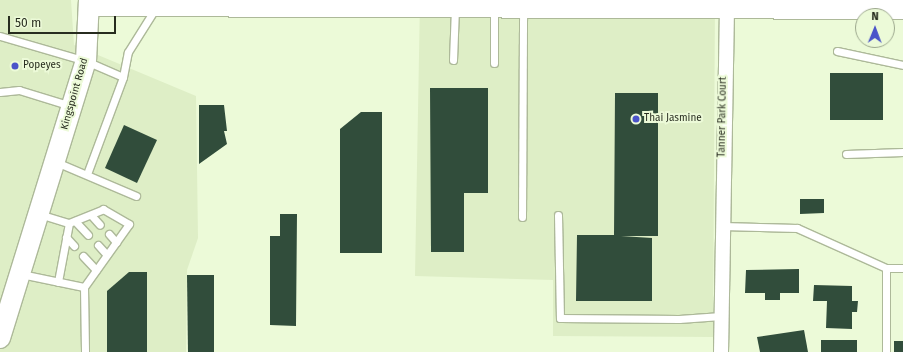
<!DOCTYPE html>
<style>
body{margin:0}
#map{position:relative;width:903px;height:352px;overflow:hidden;background:#ecfad8;font-family:"Fira Sans",sans-serif}
div>[style]{position:absolute}
[style*='--x']{left:calc(var(--x)*1px);top:calc(var(--y)*1px);width:calc(var(--w)*1px);rotate:calc(var(--a)*1deg)}
.built>*{inset:0;background:#deeec6}
.building>*{inset:0;background:#314d3b}
.roads{filter:drop-shadow(1px 0 #adb999) drop-shadow(-1px 0 #adb999) drop-shadow(0 1px #adb999) drop-shadow(0 -1px #adb999)}
.lane>*{height:7px;margin:-3.5px;padding:0 3.5px;transform-origin:3.5px;border-radius:3.5px;background:#fff}
.street>*{height:14px;margin:-7px;padding:0 7px;transform-origin:7px;border-radius:7px;background:#fff}
.secondary>*{height:20px;margin:-10px;padding:0 10px;transform-origin:10px;border-radius:10px;background:#fff}
.dots>*{width:11px;height:11px;translate:-50% -50%;box-sizing:border-box;border:2px solid #ecfad8;border-radius:50%}
span{translate:-50% -50%;white-space:nowrap;text-align:center;line-height:1.15;-webkit-text-stroke:4px #ecfad8;paint-order:stroke}
.poi-label{font-size:10px;color:#272c1f}
.left{translate:0 -50%;text-align:left}
.street-label{font-size:10px;color:#272c1f}
.north{position:absolute;left:855px;top:8px;width:40px;height:40px;box-sizing:border-box;background:#ecfad8;border:1px solid #9da88e;border-radius:50%;rotate:1deg;font-size:11px;font-weight:700;line-height:16px;text-align:center;color:#272c1f}
.north::after{content:'';display:block;margin:auto;width:14px;height:18px;background:#4b54c9;clip-path:polygon(50% 0,100% 100%,50% 72%,0 100%)}
.scale{position:absolute;left:8px;top:16px;width:108px;height:18px;box-sizing:border-box;border:2px solid #272c1f;border-top:0;padding-left:5px;font-size:12px;line-height:14px;white-space:nowrap;color:#272c1f;-webkit-text-stroke:3px #ecfad8;paint-order:stroke}
</style>
<div id="map">
<div class="built">
<i style="clip-path:polygon(0 0,71px 0,74px 45px,196px 96px,198px 238px,187px 270px,186px 352px,0 352px)"></i>
<i style="clip-path:polygon(420px 0,715px 0,713px 337px,553px 336px,553px 280px,415px 276px)"></i>
</div>
<div class="building">
<i style="clip-path:polygon(830px 73px,883px 73px,883px 120px,830px 120px)"></i>
<i style="clip-path:polygon(430px 88px,488px 88px,488px 193px,464px 193px,464px 252px,431px 252px)"></i>
<i style="clip-path:polygon(615px 93px,658px 93px,658px 236px,621px 236px,652px 238px,652px 301px,576px 301px,577px 235px,614px 235px)"></i>
<i style="clip-path:polygon(199px 105px,224px 105px,227px 131px,224px 131px,227px 144px,199px 164px)"></i>
<i style="clip-path:polygon(361px 112px,382px 112px,382px 253px,340px 253px,340px 129px)"></i>
<i style="clip-path:polygon(124px 125px,157px 140px,137px 183px,105px 168px)"></i>
<i style="clip-path:polygon(800px 199px,824px 199px,824px 213px,800px 214px)"></i>
<i style="clip-path:polygon(280px 214px,297px 214px,296px 326px,270px 325px,270px 236px,280px 236px)"></i>
<i style="clip-path:polygon(799px 269px,799px 293px,780px 293px,780px 300px,765px 300px,765px 293px,745px 293px,746px 270px)"></i>
<i style="clip-path:polygon(129px 272px,147px 272px,147px 352px,107px 352px,107px 291px)"></i>
<i style="clip-path:polygon(187px 275px,214px 275px,214px 352px,188px 352px)"></i>
<i style="clip-path:polygon(814px 285px,852px 286px,852px 301px,858px 301px,857px 312px,852px 312px,852px 329px,826px 328px,827px 301px,813px 301px)"></i>
<i style="clip-path:polygon(804px 330px,808px 352px,760px 352px,757px 337px)"></i>
<i style="clip-path:polygon(821px 340px,857px 340px,857px 352px,821px 352px)"></i>
<i style="clip-path:polygon(894px 341px,903px 341px,903px 352px,894px 352px)"></i>
</div>
<div class="roads">
<div class="lane">
<i style="--x:494;--y:9;--w:54;--a:90"></i>
<i style="--x:0;--y:36;--w:90;--a:16.2"></i>
<i style="--x:86;--y:61;--w:40;--a:23.4"></i>
<i style="--x:837;--y:51;--w:67;--a:12"></i>
<i style="--x:453;--y:60;--w:51;--a:-87.8"></i>
<i style="--x:0;--y:92;--w:19;--a:-6"></i>
<i style="--x:19;--y:90;--w:54;--a:17.1"></i>
<i style="--x:846;--y:154;--w:57;--a:-2"></i>
<i style="--x:56;--y:162;--w:87;--a:23"></i>
<i style="--x:87;--y:174;--w:103;--a:-69.6"></i>
<i style="--x:123;--y:77;--w:25;--a:-79"></i>
<i style="--x:128;--y:52;--w:51;--a:-57.9"></i>
<i style="--x:39;--y:214;--w:31;--a:17"></i>
<i style="--x:69;--y:223;--w:60;--a:100.6"></i>
<i style="--x:91;--y:215;--w:13;--a:48"></i>
<i style="--x:558;--y:215;--w:103;--a:88.9"></i>
<i style="--x:560;--y:318;--w:119;--a:0.5"></i>
<i style="--x:679;--y:319;--w:42;--a:-4.1"></i>
<i style="--x:522;--y:217;--w:208;--a:-89.7"></i>
<i style="--x:75;--y:221;--w:19;--a:47"></i>
<i style="--x:69;--y:223;--w:37;--a:-22"></i>
<i style="--x:103;--y:209;--w:30;--a:30"></i>
<i style="--x:129;--y:224;--w:77;--a:125.5"></i>
<i style="--x:722;--y:226;--w:75;--a:1.5"></i>
<i style="--x:797;--y:228;--w:98;--a:24.2"></i>
<i style="--x:886;--y:268;--w:17;--a:0"></i>
<i style="--x:109;--y:234;--w:11;--a:49"></i>
<i style="--x:66;--y:237;--w:12;--a:48"></i>
<i style="--x:98;--y:245;--w:13;--a:48"></i>
<i style="--x:83;--y:256;--w:19;--a:47"></i>
<i style="--x:21;--y:274;--w:64;--a:11.7"></i>
<i style="--x:84;--y:287;--w:65;--a:89.1"></i>
<i style="--x:886;--y:352;--w:84;--a:-90"></i>
</div>
<div class="street">
<i style="--x:721;--y:352;--w:343;--a:-89"></i>
</div>
<div class="secondary">
<i style="--x:90;--y:6;--w:813;--a:0.21"></i>
<i style="--x:0;--y:338;--w:290;--a:-72.8"></i>
<i style="--x:86;--y:61;--w:61;--a:-87.2"></i>
</div>
</div>
<div class="dots">
<i style="left:15px;top:66px;background:#4b54c9"></i>
<i style="left:636px;top:119px;background:#4b54c9"></i>
</div>
<div class="poi-label">
<span class="left" style="left:23px;top:66px">Popeyes</span>
<span class="left" style="left:644px;top:119px">Thai Jasmine</span>
</div>
<div class="street-label">
<span style="left:75px;top:94px;rotate:-74deg">Kingspoint Road</span>
<span style="left:723px;top:117px;rotate:-89deg">Tanner Park Court</span>
</div>
<div class="north">N</div>
<div class="scale">50 m</div>
</div>
